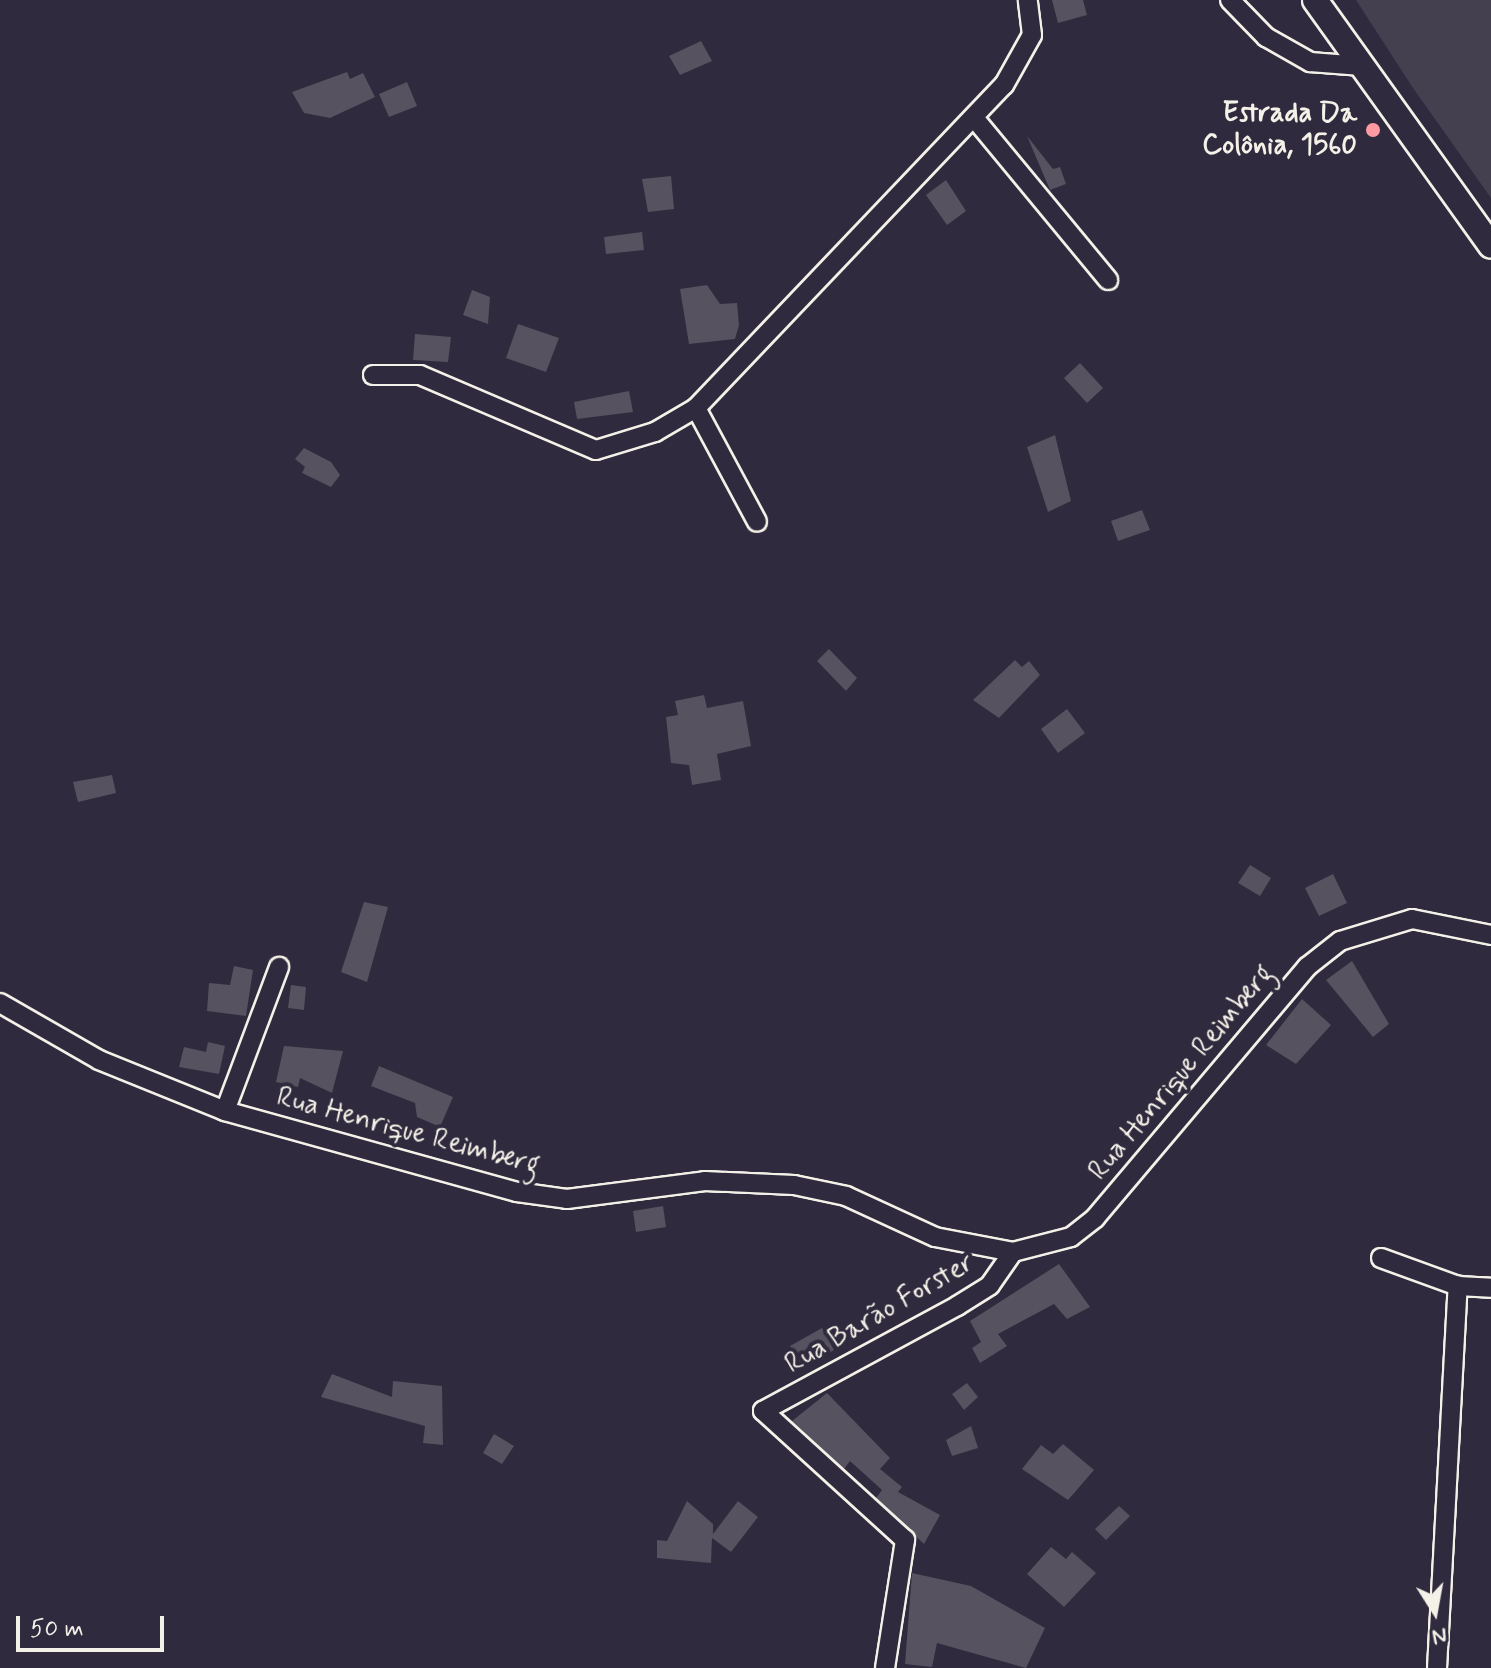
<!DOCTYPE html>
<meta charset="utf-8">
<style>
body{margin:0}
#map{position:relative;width:1491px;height:1668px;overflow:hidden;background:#2f2a3d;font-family:Mynerve,sans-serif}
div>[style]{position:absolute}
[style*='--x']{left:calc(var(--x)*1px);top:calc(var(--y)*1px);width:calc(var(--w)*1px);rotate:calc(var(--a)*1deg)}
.green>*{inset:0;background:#454050}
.building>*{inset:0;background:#56525f}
.roads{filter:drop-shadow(2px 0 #f4f1e8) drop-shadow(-2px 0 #f4f1e8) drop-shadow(0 2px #f4f1e8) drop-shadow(0 -2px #f4f1e8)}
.street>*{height:18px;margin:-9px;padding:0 9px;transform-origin:9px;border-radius:9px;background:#2f2a3d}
.secondary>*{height:24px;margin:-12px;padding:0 12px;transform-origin:12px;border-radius:12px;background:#2f2a3d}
.dots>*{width:22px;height:22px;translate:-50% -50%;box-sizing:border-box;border:4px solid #2f2a3d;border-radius:50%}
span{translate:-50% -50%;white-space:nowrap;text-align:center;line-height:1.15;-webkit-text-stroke:8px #2f2a3d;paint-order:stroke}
.poi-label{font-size:28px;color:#f4f1e8;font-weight:700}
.right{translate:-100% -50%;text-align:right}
.street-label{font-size:28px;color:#f4f1e8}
.north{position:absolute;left:1395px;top:1572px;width:80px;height:80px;-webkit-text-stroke:6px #2f2a3d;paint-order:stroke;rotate:169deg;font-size:22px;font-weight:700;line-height:32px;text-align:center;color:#f4f1e8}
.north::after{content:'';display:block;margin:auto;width:28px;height:36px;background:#f4f1e8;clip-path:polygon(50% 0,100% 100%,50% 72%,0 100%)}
.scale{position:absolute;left:16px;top:1616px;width:148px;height:36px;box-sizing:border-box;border:4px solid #f4f1e8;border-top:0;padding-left:10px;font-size:24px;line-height:28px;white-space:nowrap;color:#f4f1e8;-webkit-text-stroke:6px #2f2a3d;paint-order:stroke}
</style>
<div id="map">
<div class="green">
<i style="clip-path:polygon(1356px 0,1491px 0,1491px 198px,1413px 88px)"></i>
</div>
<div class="building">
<i style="clip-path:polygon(1052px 0,1083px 0,1087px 15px,1058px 23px)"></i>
<i style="clip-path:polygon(701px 41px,712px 61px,680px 75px,669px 56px)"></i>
<i style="clip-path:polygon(347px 72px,350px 79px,363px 73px,375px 97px,330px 118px,304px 113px,292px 92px)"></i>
<i style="clip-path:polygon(407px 82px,417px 106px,389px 117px,379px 94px)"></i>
<i style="clip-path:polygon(1027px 136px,1053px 169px,1060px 167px,1066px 184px,1050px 190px)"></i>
<i style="clip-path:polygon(671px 176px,674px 209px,648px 212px,642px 179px)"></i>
<i style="clip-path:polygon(946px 180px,966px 211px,947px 225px,926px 195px)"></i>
<i style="clip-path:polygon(642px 232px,644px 250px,606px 254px,604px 237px)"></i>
<i style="clip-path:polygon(707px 285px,720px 304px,737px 303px,739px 325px,735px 339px,689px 344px,680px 289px)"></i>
<i style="clip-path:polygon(472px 290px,490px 297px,488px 324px,463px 315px)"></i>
<i style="clip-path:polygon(518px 324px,559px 338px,546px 372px,506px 358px)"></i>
<i style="clip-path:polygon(415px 334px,451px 337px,448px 362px,413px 360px)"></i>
<i style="clip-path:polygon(1080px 363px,1103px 388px,1087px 403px,1064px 378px)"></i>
<i style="clip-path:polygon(629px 391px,633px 412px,577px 419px,574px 402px)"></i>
<i style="clip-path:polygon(1055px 435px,1071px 501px,1048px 512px,1027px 447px)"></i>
<i style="clip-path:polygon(304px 448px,331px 462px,340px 475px,331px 487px,302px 473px,305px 467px,295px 459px)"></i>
<i style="clip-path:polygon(1142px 510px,1150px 530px,1118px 541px,1111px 521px)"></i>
<i style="clip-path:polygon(829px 649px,857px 678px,846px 691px,817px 661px)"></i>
<i style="clip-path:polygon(1015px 660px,1022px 667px,1029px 661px,1040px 675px,999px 718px,973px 700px)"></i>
<i style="clip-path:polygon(704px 695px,707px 708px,743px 701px,751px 746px,717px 754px,721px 780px,692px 785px,689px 765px,671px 763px,666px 717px,678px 715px,675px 701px)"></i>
<i style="clip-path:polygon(1067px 709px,1085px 733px,1058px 753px,1041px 729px)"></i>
<i style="clip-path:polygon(112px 775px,116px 793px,78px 802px,73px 782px)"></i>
<i style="clip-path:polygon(1250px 865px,1271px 878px,1260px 896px,1238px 883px)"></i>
<i style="clip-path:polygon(1333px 874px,1347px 903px,1319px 916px,1305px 888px)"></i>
<i style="clip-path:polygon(364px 902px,388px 907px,367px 982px,341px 972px)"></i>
<i style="clip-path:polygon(1352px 961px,1389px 1024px,1373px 1037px,1326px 980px)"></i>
<i style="clip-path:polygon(234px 966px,253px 970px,246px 1016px,207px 1011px,209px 983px,230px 985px)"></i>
<i style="clip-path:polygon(291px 985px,306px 987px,304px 1010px,288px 1008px)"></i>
<i style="clip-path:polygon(1302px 999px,1331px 1025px,1296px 1064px,1266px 1045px)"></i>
<i style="clip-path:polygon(208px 1042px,225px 1046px,219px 1074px,179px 1067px,184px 1047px,206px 1052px)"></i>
<i style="clip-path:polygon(284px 1046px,343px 1051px,332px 1093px,300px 1078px,298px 1087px,276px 1082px)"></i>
<i style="clip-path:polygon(379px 1066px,453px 1097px,440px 1127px,417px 1117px,415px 1103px,371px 1086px)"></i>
<i style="clip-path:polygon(663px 1206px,666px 1227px,636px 1232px,633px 1211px)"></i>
<i style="clip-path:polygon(1059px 1264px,1090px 1307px,1067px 1319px,1054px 1304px,998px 1334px,1007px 1346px,980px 1363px,972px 1348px,981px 1342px,970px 1321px)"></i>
<i style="clip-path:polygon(822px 1328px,834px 1350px,802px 1369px,790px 1346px)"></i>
<i style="clip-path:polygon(332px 1374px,392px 1397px,393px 1381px,442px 1386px,443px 1445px,423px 1443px,425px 1426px,321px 1397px)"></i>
<i style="clip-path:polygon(967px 1383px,978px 1397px,964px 1410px,952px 1394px)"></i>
<i style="clip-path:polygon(827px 1393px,890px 1458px,880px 1469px,902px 1487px,898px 1492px,940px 1515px,924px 1544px,876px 1498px,882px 1490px,850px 1461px,844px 1469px,792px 1421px)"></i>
<i style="clip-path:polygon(971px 1426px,978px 1448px,952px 1456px,946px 1440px)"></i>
<i style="clip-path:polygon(494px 1434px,514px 1446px,502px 1464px,483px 1453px)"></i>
<i style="clip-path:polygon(1063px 1444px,1094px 1470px,1068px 1500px,1022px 1469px,1041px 1445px,1053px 1454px)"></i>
<i style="clip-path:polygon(687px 1501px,713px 1524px,713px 1534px,738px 1501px,758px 1517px,731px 1552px,712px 1538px,711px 1563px,657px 1558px,657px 1540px,667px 1541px)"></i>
<i style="clip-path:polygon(1119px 1506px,1130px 1516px,1106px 1540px,1095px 1529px)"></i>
<i style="clip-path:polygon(1051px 1547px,1066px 1559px,1072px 1552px,1096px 1573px,1064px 1607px,1027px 1574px)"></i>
<i style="clip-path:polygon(912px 1573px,971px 1586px,1045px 1628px,1026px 1668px,937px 1643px,932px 1667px,905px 1664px)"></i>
</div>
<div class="roads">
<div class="street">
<i style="--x:1230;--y:0;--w:52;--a:45.8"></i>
<i style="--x:1266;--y:37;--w:51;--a:29.6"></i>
<i style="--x:1310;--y:62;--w:52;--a:4.4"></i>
<i style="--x:975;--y:119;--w:209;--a:50.4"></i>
<i style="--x:373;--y:375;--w:47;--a:0"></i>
<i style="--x:420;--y:375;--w:191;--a:23.1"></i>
<i style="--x:596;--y:450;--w:62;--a:-17"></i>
<i style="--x:655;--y:432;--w:48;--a:-30.3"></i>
<i style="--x:696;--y:408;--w:446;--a:-46.4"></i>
<i style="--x:1004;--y:85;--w:57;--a:-60.8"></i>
<i style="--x:1032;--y:35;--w:35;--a:-97"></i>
<i style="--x:696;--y:408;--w:129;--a:61.8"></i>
<i style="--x:0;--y:1003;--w:114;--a:29.9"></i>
<i style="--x:99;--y:1060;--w:136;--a:22"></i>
<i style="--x:225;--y:1111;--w:303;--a:15.5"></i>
<i style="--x:517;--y:1192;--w:50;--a:8"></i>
<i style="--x:567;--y:1199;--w:139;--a:-7.4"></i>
<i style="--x:705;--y:1181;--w:89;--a:2.6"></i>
<i style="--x:794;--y:1185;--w:53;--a:11.9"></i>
<i style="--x:846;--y:1196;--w:98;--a:24.7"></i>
<i style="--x:935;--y:1237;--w:79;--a:10.9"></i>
<i style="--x:1013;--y:1252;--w:60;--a:-14.5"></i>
<i style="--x:1071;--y:1237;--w:31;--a:-38"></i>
<i style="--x:1095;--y:1218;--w:329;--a:-49.8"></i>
<i style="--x:1307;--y:967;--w:42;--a:-38.2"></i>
<i style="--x:1340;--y:941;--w:75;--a:-17"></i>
<i style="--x:1412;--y:919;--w:81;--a:11.4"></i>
<i style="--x:225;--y:1111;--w:154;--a:-69.4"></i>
<i style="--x:1381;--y:1258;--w:82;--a:20"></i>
<i style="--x:1458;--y:1286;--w:33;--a:3"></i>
<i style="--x:885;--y:1668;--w:130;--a:-81.1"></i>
<i style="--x:905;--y:1540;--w:192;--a:-137.7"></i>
<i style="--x:763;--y:1411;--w:221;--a:-28.4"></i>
<i style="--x:957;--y:1306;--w:39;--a:-32"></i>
<i style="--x:990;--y:1285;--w:40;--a:-55.1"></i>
<i style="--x:1437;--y:1668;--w:383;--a:-86.9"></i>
</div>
<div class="secondary">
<i style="--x:1315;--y:0;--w:302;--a:54.4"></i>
</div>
</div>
<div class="dots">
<i style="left:1373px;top:130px;background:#ff9aa2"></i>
</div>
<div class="poi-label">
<span class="right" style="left:1357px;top:130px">Estrada Da<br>Colônia, 1560</span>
</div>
<div class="street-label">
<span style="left:1182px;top:1073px;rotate:-50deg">Rua Henrique Reimberg</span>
<span style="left:408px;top:1132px;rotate:15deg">Rua Henrique Reimberg</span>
<span style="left:880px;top:1314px;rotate:-30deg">Rua Barão Forster</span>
</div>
<div class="north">N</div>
<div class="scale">50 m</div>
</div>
